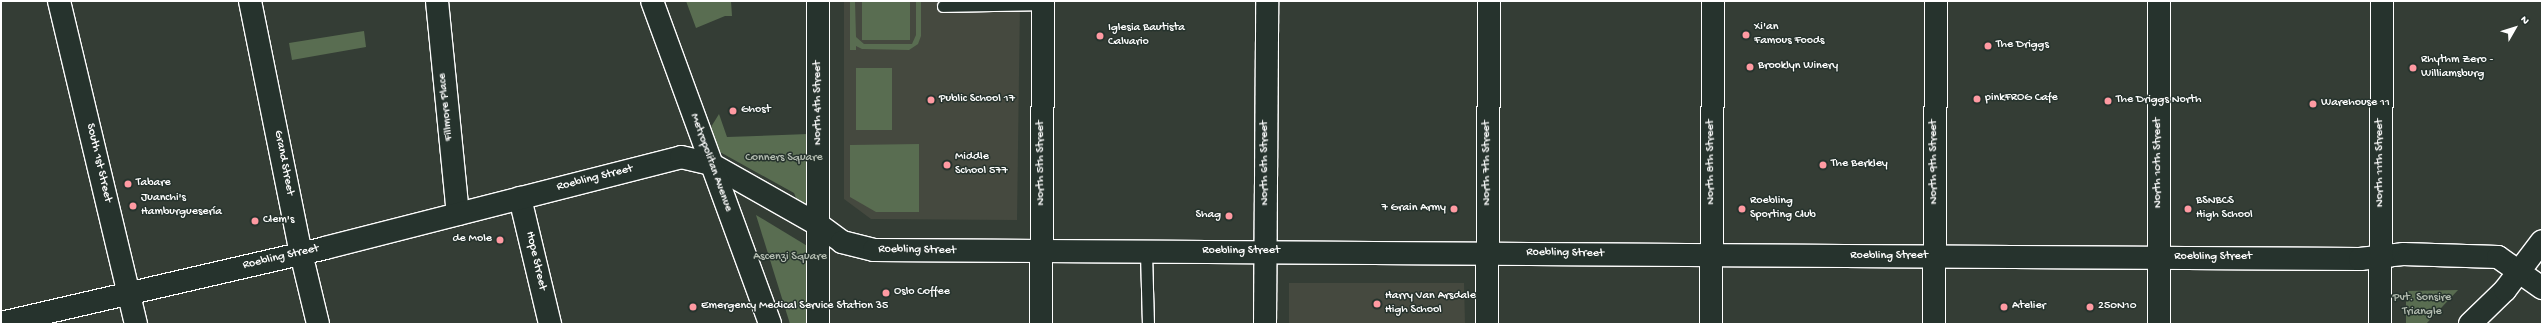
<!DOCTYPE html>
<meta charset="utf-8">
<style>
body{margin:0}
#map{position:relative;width:2543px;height:325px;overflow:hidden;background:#343d35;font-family:"Gochi Hand",sans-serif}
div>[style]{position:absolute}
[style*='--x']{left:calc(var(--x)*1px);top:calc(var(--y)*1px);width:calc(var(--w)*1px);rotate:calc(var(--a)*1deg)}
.built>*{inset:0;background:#45493f}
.green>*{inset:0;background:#596d51}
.roads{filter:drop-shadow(1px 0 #fff) drop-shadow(-1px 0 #fff) drop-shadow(0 1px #fff) drop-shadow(0 -1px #fff)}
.lane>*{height:11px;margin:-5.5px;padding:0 5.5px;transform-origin:5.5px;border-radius:5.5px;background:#26332d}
.street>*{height:22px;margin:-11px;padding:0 11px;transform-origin:11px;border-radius:11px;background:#26332d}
.secondary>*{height:22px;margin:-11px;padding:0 11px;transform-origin:11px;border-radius:11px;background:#26332d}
.dots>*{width:11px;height:11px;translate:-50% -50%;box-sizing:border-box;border:2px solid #26332d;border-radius:50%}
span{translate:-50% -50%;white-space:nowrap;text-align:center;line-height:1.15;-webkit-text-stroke:3px #26332d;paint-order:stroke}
.poi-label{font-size:12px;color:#fff}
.left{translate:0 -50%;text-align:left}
.right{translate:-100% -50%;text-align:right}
.street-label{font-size:12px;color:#fff}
.park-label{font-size:12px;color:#b4bdb1}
.frame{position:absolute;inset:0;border:2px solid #fff;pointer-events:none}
.north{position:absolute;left:2495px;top:8px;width:40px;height:40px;-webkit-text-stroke:3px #26332d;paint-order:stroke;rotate:51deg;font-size:11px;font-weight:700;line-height:16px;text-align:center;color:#fff}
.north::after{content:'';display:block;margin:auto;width:14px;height:18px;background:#fff;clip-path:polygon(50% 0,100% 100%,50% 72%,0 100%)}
</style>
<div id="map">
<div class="built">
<i style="clip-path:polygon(844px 1px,1020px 1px,1017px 220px,871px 219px,844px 199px)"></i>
<i style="clip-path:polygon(1289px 283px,1464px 283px,1465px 324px,1289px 324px)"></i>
</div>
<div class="green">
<i style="clip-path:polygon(686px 1px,731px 1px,732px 16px,725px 16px,696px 28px)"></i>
<i style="clip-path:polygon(850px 1px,855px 1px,856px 37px,864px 44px,912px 44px,916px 35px,916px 1px,921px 1px,921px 36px,918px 44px,909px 50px,862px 49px,856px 46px,856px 50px,850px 50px)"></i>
<i style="clip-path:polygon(862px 1px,910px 1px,910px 40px,862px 40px)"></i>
<i style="clip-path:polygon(364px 31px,366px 47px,292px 60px,289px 43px)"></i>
<i style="clip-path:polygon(856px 68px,892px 68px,892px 130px,856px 130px)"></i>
<i style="clip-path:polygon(719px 114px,727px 137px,808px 134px,807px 204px,796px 198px,794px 193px,720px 152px,711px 127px)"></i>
<i style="clip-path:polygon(919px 144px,919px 212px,876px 212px,850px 197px,850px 145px)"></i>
<i style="clip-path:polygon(756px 215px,809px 247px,806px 324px,790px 324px)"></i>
<i style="clip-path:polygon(2458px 290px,2426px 324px,2406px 324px,2406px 291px)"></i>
</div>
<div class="roads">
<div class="lane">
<i style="--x:943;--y:6;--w:100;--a:-1.1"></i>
<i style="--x:1146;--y:253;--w:71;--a:88.4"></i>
</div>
<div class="street">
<i style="--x:59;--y:1;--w:332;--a:76.6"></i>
<i style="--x:250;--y:1;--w:257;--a:78.6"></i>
<i style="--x:301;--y:253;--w:73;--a:76.5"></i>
<i style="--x:437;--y:1;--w:214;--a:84.4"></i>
<i style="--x:711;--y:164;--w:124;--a:29.5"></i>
<i style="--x:819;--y:225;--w:29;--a:36"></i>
<i style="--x:842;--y:242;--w:33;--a:14"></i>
<i style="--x:874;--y:250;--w:1486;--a:0.35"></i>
<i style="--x:2360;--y:259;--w:43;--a:-6.6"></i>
<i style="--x:2403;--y:254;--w:95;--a:1.8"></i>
<i style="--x:2498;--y:257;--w:54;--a:35.2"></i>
<i style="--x:520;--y:198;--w:130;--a:76.6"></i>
<i style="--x:818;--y:324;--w:323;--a:-90"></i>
<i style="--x:1041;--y:324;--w:323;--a:-89.6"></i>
<i style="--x:1265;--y:324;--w:323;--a:-89.6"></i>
<i style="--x:1487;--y:324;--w:323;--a:-89.6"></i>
<i style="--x:1711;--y:324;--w:323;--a:-89.6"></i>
<i style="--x:1934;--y:324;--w:323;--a:-89.6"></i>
<i style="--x:2470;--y:324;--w:49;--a:-44.2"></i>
<i style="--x:2505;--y:290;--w:61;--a:-52.9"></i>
</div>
<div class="secondary">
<i style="--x:652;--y:1;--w:344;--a:69.9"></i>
<i style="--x:1;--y:323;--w:333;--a:-13"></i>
<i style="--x:325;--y:248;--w:367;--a:-14.3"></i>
<i style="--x:681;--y:157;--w:31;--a:13"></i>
<i style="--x:2159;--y:324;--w:323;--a:-90"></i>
<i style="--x:2380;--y:324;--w:323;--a:-89.6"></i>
</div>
</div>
<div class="dots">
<i style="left:1746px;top:35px;background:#ff9aa2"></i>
<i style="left:1100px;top:36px;background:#ff9aa2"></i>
<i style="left:1988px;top:46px;background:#ff9aa2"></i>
<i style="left:1750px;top:67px;background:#ff9aa2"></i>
<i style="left:2413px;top:68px;background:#ff9aa2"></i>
<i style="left:1977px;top:99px;background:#ff9aa2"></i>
<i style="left:931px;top:100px;background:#ff9aa2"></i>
<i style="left:2108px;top:101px;background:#ff9aa2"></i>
<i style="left:2313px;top:104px;background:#ff9aa2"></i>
<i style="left:733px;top:111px;background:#ff9aa2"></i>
<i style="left:947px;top:165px;background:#ff9aa2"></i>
<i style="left:1823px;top:165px;background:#ff9aa2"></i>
<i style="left:128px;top:184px;background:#ff9aa2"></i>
<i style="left:133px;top:206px;background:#ff9aa2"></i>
<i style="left:1454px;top:209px;background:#ff9aa2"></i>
<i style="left:1742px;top:209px;background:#ff9aa2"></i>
<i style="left:2188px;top:209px;background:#ff9aa2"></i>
<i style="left:1229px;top:216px;background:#ff9aa2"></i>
<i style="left:255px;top:221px;background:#ff9aa2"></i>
<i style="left:500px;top:240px;background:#ff9aa2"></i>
<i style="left:886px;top:293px;background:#ff9aa2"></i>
<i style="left:1377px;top:304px;background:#ff9aa2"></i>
<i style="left:693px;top:307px;background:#ff9aa2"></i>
<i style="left:2004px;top:307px;background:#ff9aa2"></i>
<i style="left:2090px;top:307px;background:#ff9aa2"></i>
</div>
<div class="poi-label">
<span class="left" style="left:1754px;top:35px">Xi'an<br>Famous Foods</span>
<span class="left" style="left:1108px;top:36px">Iglesia Bautista<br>Calvario</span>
<span class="left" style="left:1996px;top:46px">The Driggs</span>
<span class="left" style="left:2421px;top:68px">Rhythm Zero -<br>Williamsburg</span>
<span class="left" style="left:1758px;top:67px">Brooklyn Winery</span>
<span class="left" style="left:1985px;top:99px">pinkFROG Cafe</span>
<span class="left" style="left:939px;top:100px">Public School 17</span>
<span class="left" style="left:2116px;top:101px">The Driggs North</span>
<span class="left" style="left:2321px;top:104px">Warehouse 11</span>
<span class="left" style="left:741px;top:111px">Ghost</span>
<span class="left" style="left:955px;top:165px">Middle<br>School 577</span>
<span class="left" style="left:1831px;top:165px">The Berkley</span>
<span class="left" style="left:136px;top:184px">Tabare</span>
<span class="left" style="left:141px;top:206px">Juanchi's<br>Hamburguesería</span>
<span class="left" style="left:1750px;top:209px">Roebling<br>Sporting Club</span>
<span class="left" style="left:2196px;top:209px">BSNBCS<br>High School</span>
<span class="right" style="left:1446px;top:209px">7 Grain Army</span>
<span class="right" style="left:1221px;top:216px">Shag</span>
<span class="left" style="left:263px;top:221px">Clem's</span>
<span class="right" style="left:492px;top:240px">de Mole</span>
<span class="left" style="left:894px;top:293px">Oslo Coffee</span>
<span class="left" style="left:1385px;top:304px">Harry Van Arsdale<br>High School</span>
<span class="left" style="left:701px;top:307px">Emergency Medical Service Station 35</span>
<span class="left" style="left:2012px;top:307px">Atelier</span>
<span class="left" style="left:2098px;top:307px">250N10</span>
</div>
<div class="street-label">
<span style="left:819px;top:103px;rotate:-90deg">North 4th Street</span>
<span style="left:447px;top:107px;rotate:-96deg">Fillmore Place</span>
<span style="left:1712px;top:162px;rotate:-90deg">North 8th Street</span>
<span style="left:1935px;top:162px;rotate:-90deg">North 9th Street</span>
<span style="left:98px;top:163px;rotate:77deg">South 1st Street</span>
<span style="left:283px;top:163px;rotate:79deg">Grand Street</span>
<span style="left:710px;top:163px;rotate:70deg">Metropolitan Avenue</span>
<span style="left:1042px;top:163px;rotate:-90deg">North 5th Street</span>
<span style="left:1266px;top:163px;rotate:-90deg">North 6th Street</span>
<span style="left:1488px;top:163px;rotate:-90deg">North 7th Street</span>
<span style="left:2159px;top:163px;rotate:-90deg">North 10th Street</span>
<span style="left:2381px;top:163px;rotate:-90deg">North 11th Street</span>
<span style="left:595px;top:179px;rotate:-14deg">Roebling Street</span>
<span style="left:917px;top:251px;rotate:1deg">Roebling Street</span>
<span style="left:1241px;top:252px">Roebling Street</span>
<span style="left:1565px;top:254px;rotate:1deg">Roebling Street</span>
<span style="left:1889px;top:257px">Roebling Street</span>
<span style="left:281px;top:258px;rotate:-13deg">Roebling Street</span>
<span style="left:2213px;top:258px">Roebling Street</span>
<span style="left:535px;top:261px;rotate:77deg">Hope Street</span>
</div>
<div class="park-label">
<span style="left:784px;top:159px">Conners Square</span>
<span style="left:790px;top:258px">Ascenzi Square</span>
<span style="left:2422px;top:306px">Pvt. Sonsire<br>Triangle</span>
</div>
<div class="frame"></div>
<div class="north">N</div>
</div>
